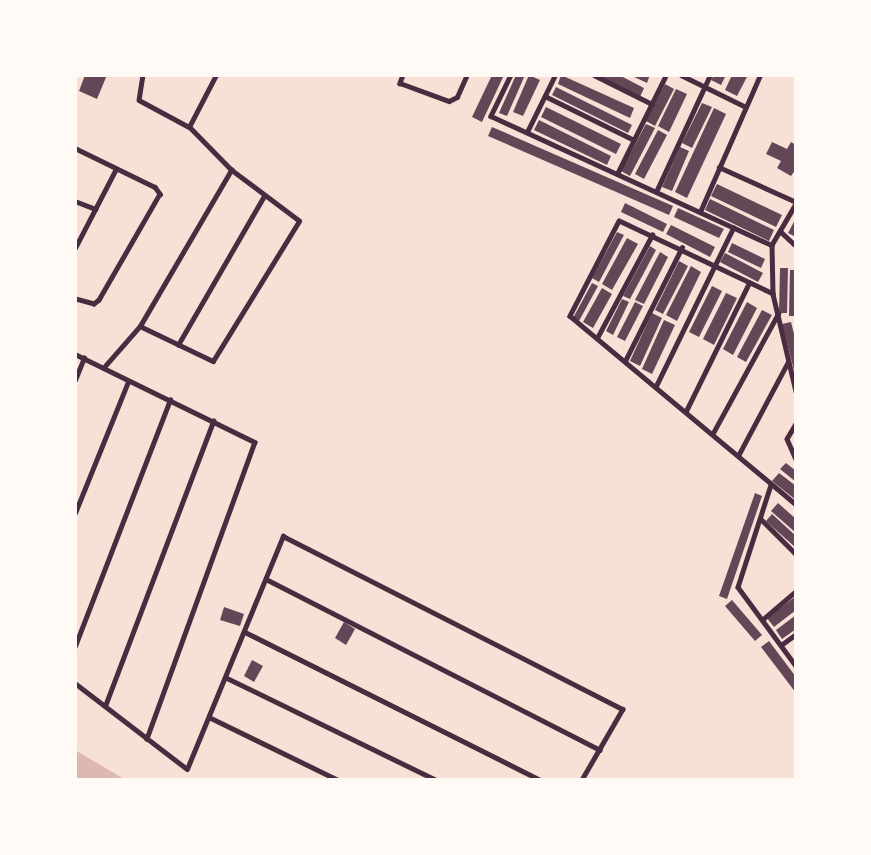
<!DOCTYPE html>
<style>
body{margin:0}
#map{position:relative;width:871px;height:855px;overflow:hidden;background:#f7e1d7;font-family:"PT Serif",serif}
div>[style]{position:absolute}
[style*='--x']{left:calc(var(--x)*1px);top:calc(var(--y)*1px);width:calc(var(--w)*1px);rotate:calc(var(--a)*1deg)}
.water>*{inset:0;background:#dcb8b0}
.building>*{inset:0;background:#644757}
.minor>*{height:4.5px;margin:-2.25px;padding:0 2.25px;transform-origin:2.25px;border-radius:2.25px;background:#4a2c40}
span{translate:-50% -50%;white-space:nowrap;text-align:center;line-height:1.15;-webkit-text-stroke:6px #fffaf5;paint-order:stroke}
.frame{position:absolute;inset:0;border:77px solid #fffaf5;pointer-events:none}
</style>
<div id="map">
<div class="water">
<i style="clip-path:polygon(75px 750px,124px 779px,127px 780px,75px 780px)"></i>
</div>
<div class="building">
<i style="clip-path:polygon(85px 75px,107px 75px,97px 99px,79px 91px)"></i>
<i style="clip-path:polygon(492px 75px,504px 75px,482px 122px,472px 117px)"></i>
<i style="clip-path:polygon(516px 75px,525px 75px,507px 116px,499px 113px)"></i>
<i style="clip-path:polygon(529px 75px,540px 80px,523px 116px,513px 112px)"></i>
<i style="clip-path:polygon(561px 75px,634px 108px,630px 118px,558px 84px)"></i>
<i style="clip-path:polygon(597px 75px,619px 75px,644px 88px,640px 97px)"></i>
<i style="clip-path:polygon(630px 75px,650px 75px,647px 83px)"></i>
<i style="clip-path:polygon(714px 75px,726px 75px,721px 85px,711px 80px)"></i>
<i style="clip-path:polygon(732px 75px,748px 75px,737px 96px,725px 90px)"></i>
<i style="clip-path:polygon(665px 84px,674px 89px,655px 126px,646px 121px)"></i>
<i style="clip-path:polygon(556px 87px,632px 125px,628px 133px,552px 95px)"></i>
<i style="clip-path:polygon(676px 89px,687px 94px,669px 132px,658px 126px)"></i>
<i style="clip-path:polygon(702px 103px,712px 107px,692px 148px,682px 143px)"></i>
<i style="clip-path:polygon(546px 107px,621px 144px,616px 154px,541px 117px)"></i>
<i style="clip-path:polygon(714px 108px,726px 114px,687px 198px,675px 192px)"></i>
<i style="clip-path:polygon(539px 120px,611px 156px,607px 165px,534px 130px)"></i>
<i style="clip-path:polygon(646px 124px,655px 128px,630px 176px,621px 171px)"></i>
<i style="clip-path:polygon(492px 127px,673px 206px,669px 215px,488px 136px)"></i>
<i style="clip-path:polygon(658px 130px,667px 135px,644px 179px,635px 174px)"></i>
<i style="clip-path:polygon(772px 142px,787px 149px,791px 142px,796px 145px,796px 169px,791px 176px,777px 168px,781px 161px,766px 154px)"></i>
<i style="clip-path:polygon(680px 147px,689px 151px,672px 191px,662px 187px)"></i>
<i style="clip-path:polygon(717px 184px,782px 215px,776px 227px,711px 196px)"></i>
<i style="clip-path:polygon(710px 199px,774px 230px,769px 241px,705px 210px)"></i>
<i style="clip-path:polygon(625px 203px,667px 224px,663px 232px,621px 212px)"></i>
<i style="clip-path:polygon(678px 208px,724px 229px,719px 238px,674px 217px)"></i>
<i style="clip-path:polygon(796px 218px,796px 237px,788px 233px)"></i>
<i style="clip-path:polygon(671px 225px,715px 247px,710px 257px,666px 234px)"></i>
<i style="clip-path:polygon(617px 232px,624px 235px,599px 282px,592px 278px)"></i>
<i style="clip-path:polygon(627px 238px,638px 244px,612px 290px,602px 284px)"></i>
<i style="clip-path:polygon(732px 243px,765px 259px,761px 268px,728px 252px)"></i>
<i style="clip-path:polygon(650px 246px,656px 250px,630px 299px,623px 296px)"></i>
<i style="clip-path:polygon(660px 252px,668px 257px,644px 304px,635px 300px)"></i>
<i style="clip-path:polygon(725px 253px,763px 273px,758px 282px,720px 262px)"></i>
<i style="clip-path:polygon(679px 261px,688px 266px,663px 314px,655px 310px)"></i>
<i style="clip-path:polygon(691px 266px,701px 272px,677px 321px,666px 315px)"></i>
<i style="clip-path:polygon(780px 268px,788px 268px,787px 313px,779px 313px)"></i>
<i style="clip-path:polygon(790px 270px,796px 270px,796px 316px,789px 316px)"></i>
<i style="clip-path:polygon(592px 283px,598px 286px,579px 321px,573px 318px)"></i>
<i style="clip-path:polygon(712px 286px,722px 291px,699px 337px,689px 332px)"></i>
<i style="clip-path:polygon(602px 288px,612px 294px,593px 328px,583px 322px)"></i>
<i style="clip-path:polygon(726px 293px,737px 298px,714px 345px,703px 339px)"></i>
<i style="clip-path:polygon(622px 299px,629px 302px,613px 335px,606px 331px)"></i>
<i style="clip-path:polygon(635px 302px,643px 306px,625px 341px,617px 337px)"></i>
<i style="clip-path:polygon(747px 302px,757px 308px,733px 355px,723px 349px)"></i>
<i style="clip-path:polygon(762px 310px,772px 315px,746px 362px,737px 357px)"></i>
<i style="clip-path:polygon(652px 313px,662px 318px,640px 366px,630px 361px)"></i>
<i style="clip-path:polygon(664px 320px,675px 325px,652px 374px,642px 369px)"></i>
<i style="clip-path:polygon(791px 322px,796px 342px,795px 374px,782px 324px)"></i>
<i style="clip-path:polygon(786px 463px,796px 471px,796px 482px,780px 469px)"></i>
<i style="clip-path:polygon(779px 473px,796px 486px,796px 500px,772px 481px)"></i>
<i style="clip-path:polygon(755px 493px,762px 496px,727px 599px,719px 596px)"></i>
<i style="clip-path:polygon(778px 503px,796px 519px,796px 533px,771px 511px)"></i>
<i style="clip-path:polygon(772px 514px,796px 536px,796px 548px,766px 521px)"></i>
<i style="clip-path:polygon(796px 596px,796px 610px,774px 627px,767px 618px)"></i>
<i style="clip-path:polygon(732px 600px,762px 635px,755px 641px,725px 606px)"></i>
<i style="clip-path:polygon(224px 607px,244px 614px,240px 626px,220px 620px)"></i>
<i style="clip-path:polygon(796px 615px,796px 629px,782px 639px,776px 630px)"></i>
<i style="clip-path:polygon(344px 622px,355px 629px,346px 645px,335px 638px)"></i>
<i style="clip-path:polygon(769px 641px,796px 677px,796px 693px,761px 647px)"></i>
<i style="clip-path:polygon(252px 660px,263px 666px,254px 682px,244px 676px)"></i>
</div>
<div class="minor">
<i style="--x:143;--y:75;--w:25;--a:99"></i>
<i style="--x:139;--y:100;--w:57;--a:28.4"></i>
<i style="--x:189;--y:127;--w:59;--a:-62.6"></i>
<i style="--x:403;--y:75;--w:9;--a:111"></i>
<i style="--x:400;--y:83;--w:52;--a:20.2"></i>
<i style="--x:449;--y:101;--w:9;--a:-27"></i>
<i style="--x:457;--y:97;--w:24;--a:-66"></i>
<i style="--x:511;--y:75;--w:46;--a:116"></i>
<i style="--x:491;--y:116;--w:309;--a:24.7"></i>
<i style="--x:594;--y:75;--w:65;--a:26.6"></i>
<i style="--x:681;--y:75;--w:72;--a:26.2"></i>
<i style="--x:545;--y:96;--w:99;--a:26.3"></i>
<i style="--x:527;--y:132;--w:64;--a:-63.8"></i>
<i style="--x:75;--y:148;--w:89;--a:26"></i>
<i style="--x:155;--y:187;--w:9;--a:54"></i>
<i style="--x:160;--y:194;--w:122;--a:119.9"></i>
<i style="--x:99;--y:300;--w:6;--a:141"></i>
<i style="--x:94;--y:304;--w:20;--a:-165"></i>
<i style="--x:719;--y:167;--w:85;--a:24.4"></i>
<i style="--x:617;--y:174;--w:110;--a:-63.7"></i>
<i style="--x:656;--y:192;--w:129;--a:-65.2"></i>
<i style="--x:75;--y:201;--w:22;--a:21"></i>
<i style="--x:796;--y:204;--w:48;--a:120.3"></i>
<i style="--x:772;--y:245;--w:49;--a:88.8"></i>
<i style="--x:773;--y:294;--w:100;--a:76.7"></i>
<i style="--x:700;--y:212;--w:150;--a:-66.3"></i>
<i style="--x:780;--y:231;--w:22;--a:43"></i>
<i style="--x:75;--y:248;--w:89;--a:-62.6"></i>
<i style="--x:773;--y:294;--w:170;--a:-154.6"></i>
<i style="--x:619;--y:221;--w:107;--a:117.3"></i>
<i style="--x:570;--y:316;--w:294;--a:39.8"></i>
<i style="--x:140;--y:326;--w:81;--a:25.6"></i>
<i style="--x:213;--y:361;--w:164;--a:-58.4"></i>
<i style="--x:299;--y:221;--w:85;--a:-143.1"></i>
<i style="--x:231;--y:170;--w:60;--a:-134.3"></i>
<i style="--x:597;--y:338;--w:117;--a:-61.9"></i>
<i style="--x:178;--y:345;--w:172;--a:-60"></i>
<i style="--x:75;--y:354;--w:200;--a:26.1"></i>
<i style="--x:255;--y:442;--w:316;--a:110"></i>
<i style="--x:625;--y:361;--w:127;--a:-63.4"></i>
<i style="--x:105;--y:366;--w:53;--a:-48.8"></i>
<i style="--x:140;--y:326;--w:181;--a:-59.7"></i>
<i style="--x:75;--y:380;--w:24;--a:-68"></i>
<i style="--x:656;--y:386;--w:176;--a:-64"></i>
<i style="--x:686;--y:411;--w:143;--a:-63.8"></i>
<i style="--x:796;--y:424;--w:17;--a:121"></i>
<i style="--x:787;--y:439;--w:22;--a:66"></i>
<i style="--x:713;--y:433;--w:136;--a:-61.4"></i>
<i style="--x:739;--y:454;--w:104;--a:-62"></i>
<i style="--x:771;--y:485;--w:107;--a:107.9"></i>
<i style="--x:738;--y:587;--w:98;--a:53.7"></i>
<i style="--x:75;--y:513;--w:141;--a:-68"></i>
<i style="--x:762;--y:520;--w:48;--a:45"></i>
<i style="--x:266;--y:579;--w:375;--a:27.1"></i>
<i style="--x:762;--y:620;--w:45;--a:-40.5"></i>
<i style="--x:245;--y:632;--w:331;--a:26.6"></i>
<i style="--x:781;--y:645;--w:19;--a:-36"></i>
<i style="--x:75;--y:646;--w:264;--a:-68.9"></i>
<i style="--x:227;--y:678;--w:233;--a:26"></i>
<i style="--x:75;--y:683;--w:141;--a:37.5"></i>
<i style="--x:187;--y:769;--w:252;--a:-67.6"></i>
<i style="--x:283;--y:536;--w:381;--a:27"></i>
<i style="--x:623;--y:709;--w:82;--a:120"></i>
<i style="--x:105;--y:706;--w:305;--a:-69.2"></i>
<i style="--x:211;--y:718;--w:141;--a:26"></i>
</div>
<div class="frame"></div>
</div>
